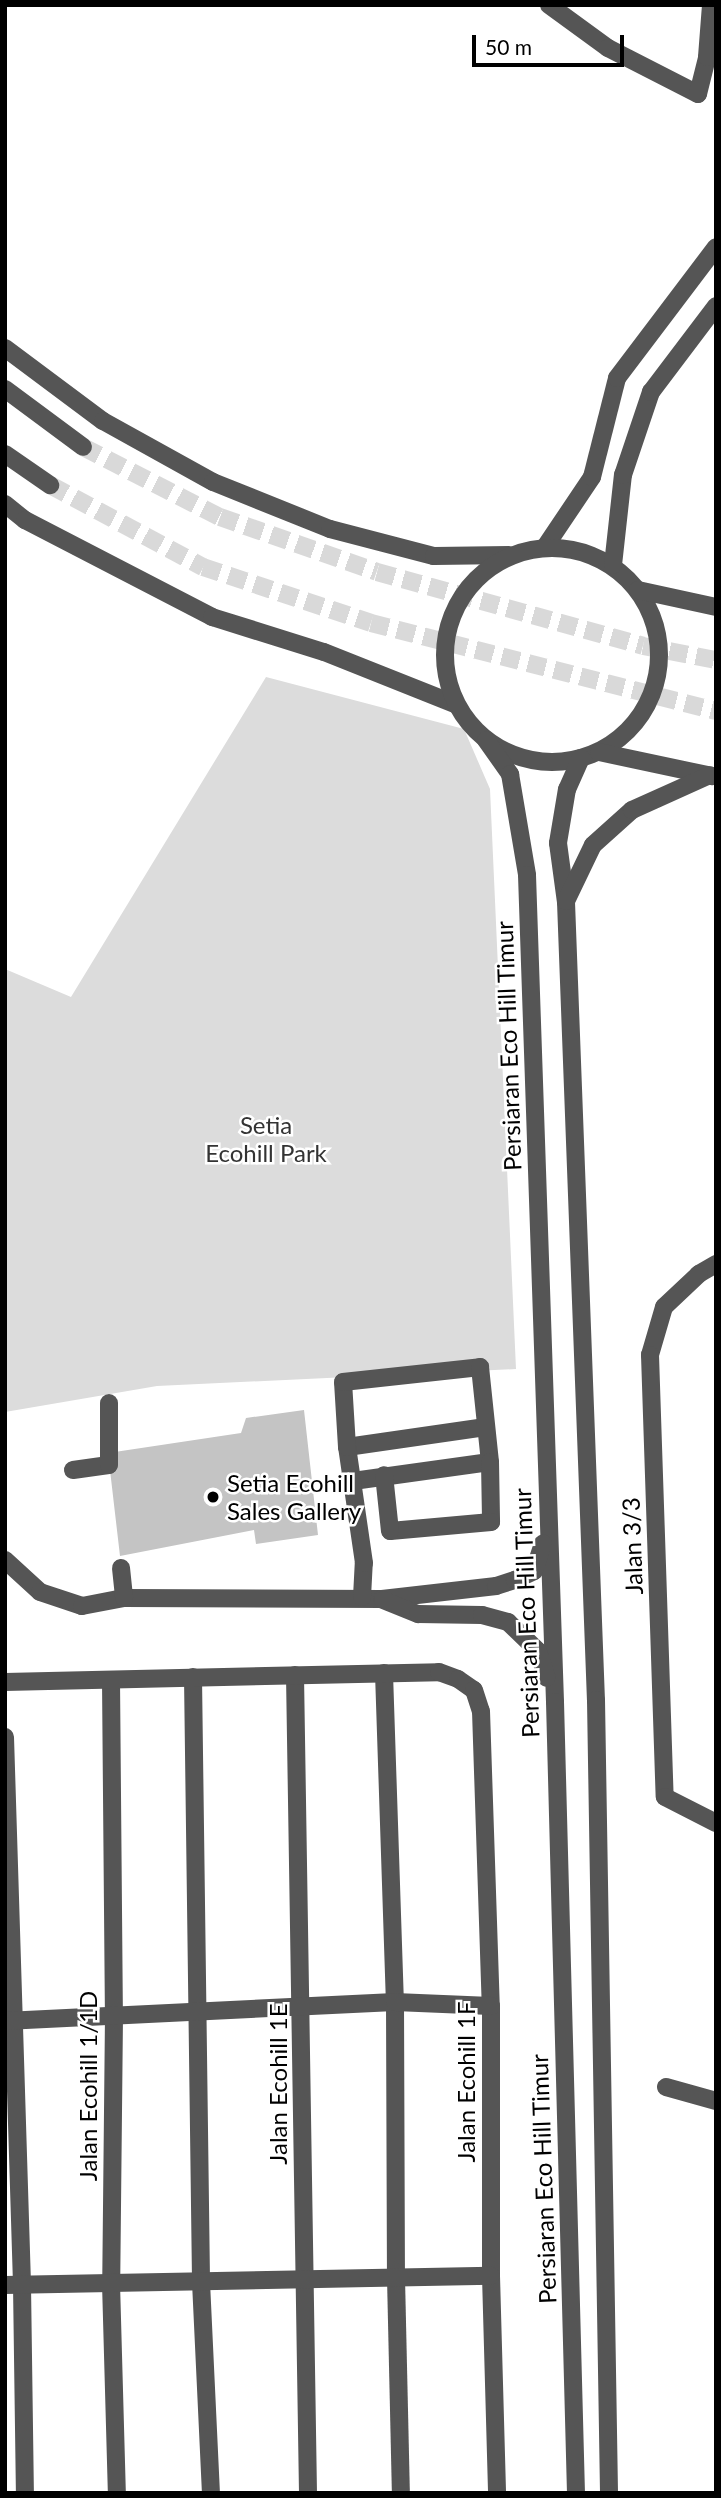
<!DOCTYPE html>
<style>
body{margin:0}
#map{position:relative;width:721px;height:2498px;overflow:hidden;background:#fff;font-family:Lato,sans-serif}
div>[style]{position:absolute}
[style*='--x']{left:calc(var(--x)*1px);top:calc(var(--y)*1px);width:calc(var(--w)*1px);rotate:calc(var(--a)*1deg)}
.green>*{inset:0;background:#dcdcdc}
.building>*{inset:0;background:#c4c4c4}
.minor-tunnel>*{height:18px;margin-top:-9px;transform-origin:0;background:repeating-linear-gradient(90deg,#d9d9d9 0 18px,transparent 0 27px)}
.minor>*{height:18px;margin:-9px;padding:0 9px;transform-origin:9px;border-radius:9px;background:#555}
.minor>.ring{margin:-9px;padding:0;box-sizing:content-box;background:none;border:18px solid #555;border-radius:50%}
.dots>*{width:19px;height:19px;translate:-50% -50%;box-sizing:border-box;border:4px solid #fff;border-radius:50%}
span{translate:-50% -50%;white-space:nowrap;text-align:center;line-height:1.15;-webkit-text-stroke:5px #fff;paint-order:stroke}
.street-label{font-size:24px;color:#000}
.park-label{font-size:24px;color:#333}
.poi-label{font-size:24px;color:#000}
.left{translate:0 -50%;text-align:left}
.frame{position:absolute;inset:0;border:7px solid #000;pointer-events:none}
.scale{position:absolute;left:472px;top:35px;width:152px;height:32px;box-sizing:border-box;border:4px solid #000;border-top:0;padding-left:9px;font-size:21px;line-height:24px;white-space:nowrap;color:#000;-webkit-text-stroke:5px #fff;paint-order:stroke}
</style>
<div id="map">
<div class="green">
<i style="clip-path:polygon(266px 677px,464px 729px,490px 789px,516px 1369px,157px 1386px,5px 1412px,5px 969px,71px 997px)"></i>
</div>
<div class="building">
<i style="clip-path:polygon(304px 1410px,318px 1535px,256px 1544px,254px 1530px,120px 1556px,108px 1453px,241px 1433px,246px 1418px)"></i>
</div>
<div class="minor-tunnel">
<i style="--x:83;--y:447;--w:154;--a:27.1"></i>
<i style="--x:220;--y:517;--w:166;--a:19.3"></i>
<i style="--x:377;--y:572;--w:276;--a:15.5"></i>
<i style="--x:643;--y:646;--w:74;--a:10.9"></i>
<i style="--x:50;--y:485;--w:174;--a:28.2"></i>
<i style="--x:203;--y:567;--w:177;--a:18.4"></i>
<i style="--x:371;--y:623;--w:356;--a:14.3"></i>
</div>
<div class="minor">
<i style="--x:549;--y:5;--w:73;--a:36.1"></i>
<i style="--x:608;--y:48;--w:101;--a:27.1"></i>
<i style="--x:698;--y:94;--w:38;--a:-76"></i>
<i style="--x:707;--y:57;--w:52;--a:-85.6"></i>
<i style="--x:5;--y:348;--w:122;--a:36.7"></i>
<i style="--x:103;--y:421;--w:126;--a:29"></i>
<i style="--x:213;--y:482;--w:126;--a:21.9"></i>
<i style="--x:330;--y:529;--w:107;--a:14.6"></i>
<i style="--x:434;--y:556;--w:75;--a:-0.8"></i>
<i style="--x:5;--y:389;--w:97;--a:36.6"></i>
<i style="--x:5;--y:454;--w:55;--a:34.6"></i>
<i style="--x:5;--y:504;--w:26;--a:39"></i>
<i style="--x:25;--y:520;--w:211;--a:27.4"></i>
<i style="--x:212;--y:617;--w:117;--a:17.4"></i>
<i style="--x:324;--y:652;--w:141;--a:21.7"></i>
<i style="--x:545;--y:547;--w:84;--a:-56.1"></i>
<i style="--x:592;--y:477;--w:102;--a:-75.8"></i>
<i style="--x:617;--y:378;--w:164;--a:-52.9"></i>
<i class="ring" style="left:445px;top:548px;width:196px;height:196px"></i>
<i style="--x:613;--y:565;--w:91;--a:-83.7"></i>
<i style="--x:623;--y:475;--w:88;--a:-71.4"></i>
<i style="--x:651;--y:392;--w:108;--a:-52.9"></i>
<i style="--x:638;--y:590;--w:80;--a:12.3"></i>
<i style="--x:486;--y:740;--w:42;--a:54.8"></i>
<i style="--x:510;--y:774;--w:102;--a:80.4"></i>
<i style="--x:527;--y:875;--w:827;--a:88.06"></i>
<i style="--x:555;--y:1702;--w:791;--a:88.48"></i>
<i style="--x:599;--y:752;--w:116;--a:12"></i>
<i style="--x:581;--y:758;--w:34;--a:114"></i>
<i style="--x:567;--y:789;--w:55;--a:99.5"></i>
<i style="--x:558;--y:843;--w:60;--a:82.3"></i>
<i style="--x:566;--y:902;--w:799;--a:87.85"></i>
<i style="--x:596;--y:1700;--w:793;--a:89.06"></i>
<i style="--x:566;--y:901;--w:62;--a:-64.3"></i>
<i style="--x:593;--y:845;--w:52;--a:-41.9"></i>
<i style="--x:632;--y:810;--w:85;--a:-24.2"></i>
<i style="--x:716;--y:1264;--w:20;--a:150"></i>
<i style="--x:699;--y:1274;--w:48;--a:136.7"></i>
<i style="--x:664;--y:1307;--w:50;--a:106.3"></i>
<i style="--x:650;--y:1355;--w:442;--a:88.1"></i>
<i style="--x:665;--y:1797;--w:57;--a:27"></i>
<i style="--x:347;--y:1447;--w:140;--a:-8.2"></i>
<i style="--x:73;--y:1470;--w:36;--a:-8"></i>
<i style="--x:109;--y:1465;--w:62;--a:-90"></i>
<i style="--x:353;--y:1481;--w:138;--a:-7.9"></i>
<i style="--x:5;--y:1560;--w:47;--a:42.4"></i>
<i style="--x:40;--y:1592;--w:44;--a:18.4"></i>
<i style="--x:82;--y:1606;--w:43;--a:-10.8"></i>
<i style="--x:124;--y:1598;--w:258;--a:0.2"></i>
<i style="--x:382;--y:1599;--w:115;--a:-6.5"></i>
<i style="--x:496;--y:1586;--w:20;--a:-18"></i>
<i style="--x:515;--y:1580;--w:21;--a:-25"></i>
<i style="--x:534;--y:1571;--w:29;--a:-72"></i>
<i style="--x:121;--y:1568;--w:30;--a:84"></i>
<i style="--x:362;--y:1597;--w:34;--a:-87"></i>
<i style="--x:364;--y:1563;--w:117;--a:-98.3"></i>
<i style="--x:347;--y:1447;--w:65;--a:-93.5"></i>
<i style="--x:343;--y:1382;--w:138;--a:-6.2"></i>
<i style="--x:480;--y:1367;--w:96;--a:84"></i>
<i style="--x:490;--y:1462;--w:60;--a:89"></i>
<i style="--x:491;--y:1522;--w:101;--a:174.9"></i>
<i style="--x:390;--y:1531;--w:56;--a:-96.1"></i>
<i style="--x:383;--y:1600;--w:38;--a:22"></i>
<i style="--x:418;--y:1614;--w:64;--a:0.9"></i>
<i style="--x:482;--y:1615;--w:27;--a:15"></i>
<i style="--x:508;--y:1622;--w:42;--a:44"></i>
<i style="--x:538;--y:1651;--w:28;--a:72"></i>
<i style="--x:384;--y:1673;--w:329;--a:88.1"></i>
<i style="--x:395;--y:2002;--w:276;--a:89.8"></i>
<i style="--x:396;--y:2278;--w:215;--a:88.7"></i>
<i style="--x:295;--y:1675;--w:818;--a:89.09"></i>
<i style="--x:193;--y:1677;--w:605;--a:89.24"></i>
<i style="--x:201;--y:2282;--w:211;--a:87.3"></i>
<i style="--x:111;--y:1680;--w:336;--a:89.5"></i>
<i style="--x:114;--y:2016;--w:267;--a:90.6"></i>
<i style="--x:111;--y:2283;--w:210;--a:88.4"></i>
<i style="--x:5;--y:1682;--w:434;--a:-1.3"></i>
<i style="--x:439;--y:1672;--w:20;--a:20"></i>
<i style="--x:458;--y:1679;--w:19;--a:35"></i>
<i style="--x:474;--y:1690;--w:22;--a:72"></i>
<i style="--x:481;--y:1711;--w:295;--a:88.1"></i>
<i style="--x:491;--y:2006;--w:270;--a:90"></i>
<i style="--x:491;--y:2276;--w:217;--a:88.4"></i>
<i style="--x:5;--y:1737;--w:548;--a:88.22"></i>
<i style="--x:22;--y:2285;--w:208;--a:89.2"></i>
<i style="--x:5;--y:2021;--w:390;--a:-2.8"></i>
<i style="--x:395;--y:2002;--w:96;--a:2.4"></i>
<i style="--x:666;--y:2087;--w:52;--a:15.6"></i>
<i style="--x:5;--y:2285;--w:486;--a:-1.1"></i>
</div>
<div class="dots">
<i style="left:213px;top:1497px;background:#000"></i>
</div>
<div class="street-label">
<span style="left:508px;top:1046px;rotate:-92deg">Persiaran Eco Hill Timur</span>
<span style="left:632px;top:1546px;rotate:-92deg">Jalan 3/3</span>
<span style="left:526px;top:1613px;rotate:-92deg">Persiaran Eco Hill Timur</span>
<span style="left:466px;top:2082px;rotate:-90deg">Jalan Ecohill 1F</span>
<span style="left:278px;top:2084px;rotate:-90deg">Jalan Ecohill 1E</span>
<span style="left:88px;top:2086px;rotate:-90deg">Jalan Ecohill 1/1D</span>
<span style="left:543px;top:2179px;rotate:-92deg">Persiaran Eco Hill Timur</span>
</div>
<div class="park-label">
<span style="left:266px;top:1139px">Setia<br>Ecohill Park</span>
</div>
<div class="poi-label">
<span class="left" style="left:227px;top:1497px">Setia Ecohill<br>Sales Gallery</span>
</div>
<div class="frame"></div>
<div class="scale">50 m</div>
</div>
